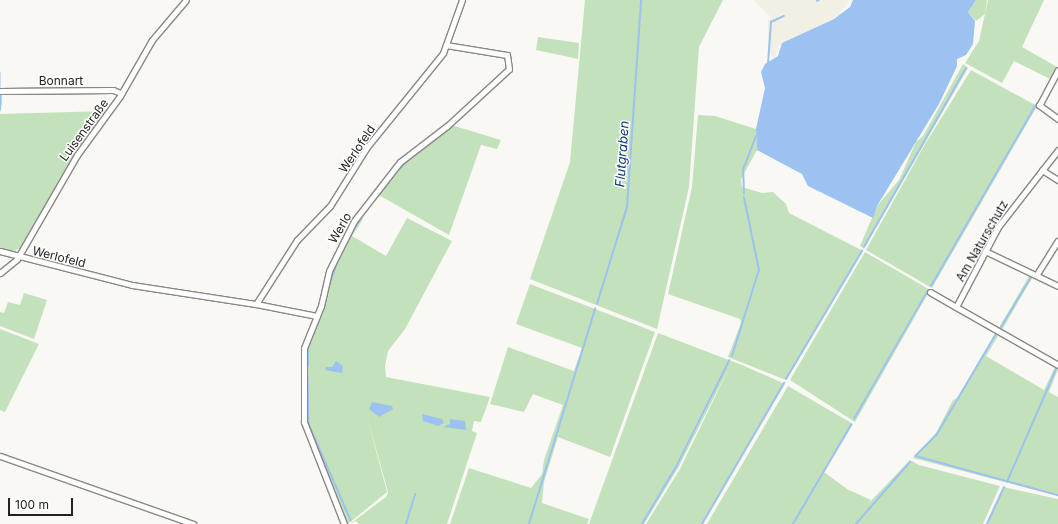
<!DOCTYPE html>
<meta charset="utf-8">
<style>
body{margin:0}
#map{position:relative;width:1058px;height:524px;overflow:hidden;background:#f9f8f5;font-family:Inter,sans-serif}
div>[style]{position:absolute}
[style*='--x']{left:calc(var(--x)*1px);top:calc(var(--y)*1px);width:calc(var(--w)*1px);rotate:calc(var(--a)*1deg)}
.built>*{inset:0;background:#f2f0e5}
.green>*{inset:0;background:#c3e2bb}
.water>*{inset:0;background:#9cc2f1}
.stream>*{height:1.5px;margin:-0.75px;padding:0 0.75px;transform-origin:0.75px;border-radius:0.75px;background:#9cc2f1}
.roads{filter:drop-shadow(1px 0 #898885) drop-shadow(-1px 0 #898885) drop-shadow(0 1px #898885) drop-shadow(0 -1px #898885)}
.minor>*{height:5px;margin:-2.5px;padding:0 2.5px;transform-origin:2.5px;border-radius:2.5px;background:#fff}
span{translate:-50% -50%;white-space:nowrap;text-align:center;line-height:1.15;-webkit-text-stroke:3px #fff;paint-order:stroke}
.street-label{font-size:12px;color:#232221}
.water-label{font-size:13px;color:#023970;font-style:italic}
.scale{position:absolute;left:8px;top:498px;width:65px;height:18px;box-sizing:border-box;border:2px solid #232221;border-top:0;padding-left:5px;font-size:12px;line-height:14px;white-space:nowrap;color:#232221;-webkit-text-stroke:3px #fff;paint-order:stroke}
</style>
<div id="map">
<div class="built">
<i style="clip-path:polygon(753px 0,850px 0,838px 16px,778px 46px,774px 60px,768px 49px,768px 20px,771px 17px)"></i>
</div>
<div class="green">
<i style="clip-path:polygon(585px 0,723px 0,699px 47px,689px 187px,657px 329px,530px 279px,570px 162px)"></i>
<i style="clip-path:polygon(976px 0,987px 0,985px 14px,976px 21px,968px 12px)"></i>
<i style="clip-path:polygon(988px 0,1044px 0,1022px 47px,1057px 67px,1050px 79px,1014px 61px,1002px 83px,965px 63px,979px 41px)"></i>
<i style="clip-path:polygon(538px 37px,579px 43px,578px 59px,536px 50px)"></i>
<i style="clip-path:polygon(963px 64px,968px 68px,864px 249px,860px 246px,877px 206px,899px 180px,916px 142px,923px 136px)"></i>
<i style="clip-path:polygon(971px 70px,1037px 106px,932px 288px,866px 250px,924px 146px)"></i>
<i style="clip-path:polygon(0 93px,2px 102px,0 114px,107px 111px,66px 170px,20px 248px,14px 251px,0 248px)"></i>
<i style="clip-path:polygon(698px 115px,715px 116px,756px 129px,757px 150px,741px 179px,742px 187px,762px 193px,773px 192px,786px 204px,789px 213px,863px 251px,786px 380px,728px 357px,741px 323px,740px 319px,668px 294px,692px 187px)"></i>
<i style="clip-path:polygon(451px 125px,501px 140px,497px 149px,481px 145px,449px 235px,377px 194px,403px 162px)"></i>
<i style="clip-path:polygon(360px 216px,363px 219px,352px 236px,386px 256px,407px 218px,452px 241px,405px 329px,388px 351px,385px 366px,386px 377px,490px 397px,481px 422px,474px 421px,472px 431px,477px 433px,447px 524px,359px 524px,356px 521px,350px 524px,386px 497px,388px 492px,366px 413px,387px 492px,348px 524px,306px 424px,305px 354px,333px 264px)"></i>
<i style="clip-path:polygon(865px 252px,930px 290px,855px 422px,790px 380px)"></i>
<i style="clip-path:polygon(1030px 274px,1033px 276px,1002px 330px,999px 328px)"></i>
<i style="clip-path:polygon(530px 284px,655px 332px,610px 457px,558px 437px,544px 482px,542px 503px,589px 519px,587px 524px,450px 524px,469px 468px,531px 488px,542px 474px,544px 460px,563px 405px,533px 394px,524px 412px,490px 404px,508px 347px,574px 371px,582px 348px,516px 324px)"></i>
<i style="clip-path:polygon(24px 293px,47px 300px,34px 339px,0 326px,0 312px,4px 313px,8px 302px,20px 305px)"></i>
<i style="clip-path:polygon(0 329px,39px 344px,5px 412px,0 410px)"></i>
<i style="clip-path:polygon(658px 333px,742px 365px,785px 384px,703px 524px,646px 524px,680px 469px,732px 362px,678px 468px,644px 524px,589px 524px)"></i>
<i style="clip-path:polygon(996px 334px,998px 336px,986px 356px,1044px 390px,1055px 367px,1058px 369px,1049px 392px,1058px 397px,1058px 496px,913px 458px,936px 433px,953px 400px,957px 398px)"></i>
<i style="clip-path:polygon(788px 386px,853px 424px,824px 472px,847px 489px,871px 500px,868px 504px,910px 460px,919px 465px,1000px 486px,983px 524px,707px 524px)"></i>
<i style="clip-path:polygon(1003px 487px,1058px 499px,1058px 524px,986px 524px)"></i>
</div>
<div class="water">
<i style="clip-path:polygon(853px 0,976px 0,968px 12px,975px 21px,973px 44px,966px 55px,957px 59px,957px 66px,939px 104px,877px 206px,873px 218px,808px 186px,802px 174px,757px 150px,756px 129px,765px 88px,761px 72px,765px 64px,778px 56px,782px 43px,834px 19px,850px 7px)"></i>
<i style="clip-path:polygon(336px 361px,343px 366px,342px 373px,325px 370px,326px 367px,332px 367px)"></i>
<i style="clip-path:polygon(372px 402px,392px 406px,393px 409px,379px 417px,369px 409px)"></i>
<i style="clip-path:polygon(422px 414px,442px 419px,444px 423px,438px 426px,423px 421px)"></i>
<i style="clip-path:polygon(450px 419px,465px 421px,466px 430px,443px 427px,450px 424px)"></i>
</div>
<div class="stream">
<i style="--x:817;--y:1;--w:2;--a:-27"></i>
<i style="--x:768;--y:64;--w:42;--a:-85.9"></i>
<i style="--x:771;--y:22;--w:14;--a:-25"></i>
<i style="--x:0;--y:73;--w:16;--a:90"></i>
<i style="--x:0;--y:110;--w:17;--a:-87"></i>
<i style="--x:441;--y:134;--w:14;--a:-34"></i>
<i style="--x:394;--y:174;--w:30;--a:-44"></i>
<i style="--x:744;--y:194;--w:24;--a:-92"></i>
<i style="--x:743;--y:170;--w:36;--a:-69"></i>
<i style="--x:378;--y:196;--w:16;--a:-55"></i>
<i style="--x:370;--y:205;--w:6;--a:-51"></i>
<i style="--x:346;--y:242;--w:31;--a:-58"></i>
<i style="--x:864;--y:247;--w:206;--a:-60.3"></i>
<i style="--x:931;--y:286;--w:209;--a:-59.9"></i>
<i style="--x:597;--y:304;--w:102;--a:-72.8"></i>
<i style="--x:627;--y:207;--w:207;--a:-86.1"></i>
<i style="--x:1001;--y:327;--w:60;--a:-58.7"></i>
<i style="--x:996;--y:335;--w:116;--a:120.5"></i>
<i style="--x:937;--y:435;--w:30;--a:135"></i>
<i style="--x:916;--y:456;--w:147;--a:15.4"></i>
<i style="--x:732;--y:356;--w:90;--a:-72.6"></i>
<i style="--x:759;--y:270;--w:74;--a:-101.8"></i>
<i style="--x:308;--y:366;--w:18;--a:-90"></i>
<i style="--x:308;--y:348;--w:99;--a:-71.2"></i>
<i style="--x:308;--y:377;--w:47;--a:88.8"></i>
<i style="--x:309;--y:424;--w:105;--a:66.4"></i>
<i style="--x:786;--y:379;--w:149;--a:-59.3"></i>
<i style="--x:854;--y:419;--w:146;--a:-60.1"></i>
<i style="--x:1007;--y:482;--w:125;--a:-66.5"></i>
<i style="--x:406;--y:524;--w:31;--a:-73"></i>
<i style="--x:529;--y:524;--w:225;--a:-72.9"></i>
<i style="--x:642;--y:524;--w:66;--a:-59.2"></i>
<i style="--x:676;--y:467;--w:119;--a:-63.4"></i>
<i style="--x:702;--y:524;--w:163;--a:-59.8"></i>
<i style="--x:793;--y:524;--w:115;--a:-59.6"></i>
<i style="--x:856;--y:524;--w:82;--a:-48.9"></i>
<i style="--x:987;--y:524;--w:40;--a:-65"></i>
</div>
<div class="roads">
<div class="minor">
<i style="--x:1058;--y:70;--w:40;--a:118"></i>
<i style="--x:1039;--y:105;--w:24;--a:36"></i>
<i style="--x:0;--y:91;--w:113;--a:-0.5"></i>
<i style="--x:113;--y:90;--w:9;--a:21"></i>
<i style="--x:1058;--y:150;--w:98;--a:127.9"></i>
<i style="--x:998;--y:227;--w:90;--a:117.7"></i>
<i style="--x:956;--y:307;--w:117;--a:29.6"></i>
<i style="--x:1042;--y:170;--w:19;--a:32"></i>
<i style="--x:0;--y:251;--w:136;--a:14.4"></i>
<i style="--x:132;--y:285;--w:125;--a:8.7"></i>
<i style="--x:256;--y:304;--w:76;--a:-57.4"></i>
<i style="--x:297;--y:240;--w:47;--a:-45.9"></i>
<i style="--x:330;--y:206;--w:70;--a:-57.9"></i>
<i style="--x:367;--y:147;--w:121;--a:-51"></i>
<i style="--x:443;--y:53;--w:56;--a:-70.3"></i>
<i style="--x:985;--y:251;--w:81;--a:25.6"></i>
<i style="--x:0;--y:273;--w:22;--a:-39"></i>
<i style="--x:17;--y:259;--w:120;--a:-60"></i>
<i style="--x:77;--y:155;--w:73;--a:-53.9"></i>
<i style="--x:120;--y:96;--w:64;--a:-60.3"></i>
<i style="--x:152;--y:40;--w:52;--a:-49.6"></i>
<i style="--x:1037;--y:274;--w:39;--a:-58"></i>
<i style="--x:930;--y:292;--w:30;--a:30"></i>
<i style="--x:256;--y:304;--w:62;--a:11.1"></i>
<i style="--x:0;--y:456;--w:205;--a:19.4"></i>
<i style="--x:344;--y:524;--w:110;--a:-111.4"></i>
<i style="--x:304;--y:422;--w:74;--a:-90"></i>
<i style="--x:304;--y:348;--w:45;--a:-68"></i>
<i style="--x:321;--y:306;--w:36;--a:-77"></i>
<i style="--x:329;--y:271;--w:56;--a:-63.4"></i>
<i style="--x:354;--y:221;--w:75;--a:-52.1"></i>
<i style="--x:400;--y:162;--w:59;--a:-37.5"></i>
<i style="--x:447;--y:126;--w:84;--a:-42.6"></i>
<i style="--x:509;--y:69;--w:14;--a:-98"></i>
<i style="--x:507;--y:55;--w:62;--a:-170.7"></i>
</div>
</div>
<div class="street-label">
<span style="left:61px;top:81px">Bonnart</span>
<span style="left:84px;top:130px;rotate:-54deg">Luisenstraße</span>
<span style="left:357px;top:149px;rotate:-56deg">Werlofeld</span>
<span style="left:340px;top:228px;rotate:-60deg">Werlo</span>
<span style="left:982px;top:241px;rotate:-60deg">Am Naturschutz</span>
<span style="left:59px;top:257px;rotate:14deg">Werlofeld</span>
</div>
<div class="water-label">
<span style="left:622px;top:154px;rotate:-86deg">Flutgraben</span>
</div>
<div class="scale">100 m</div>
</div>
